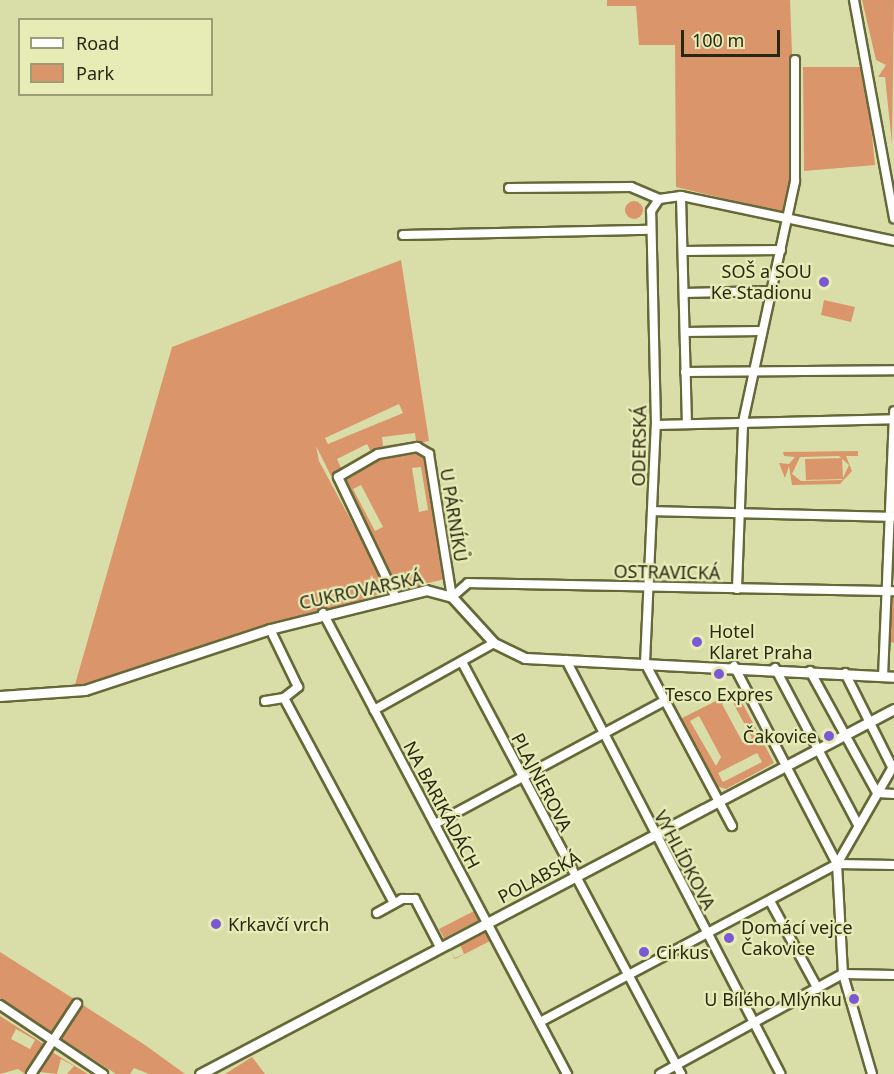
<!DOCTYPE html>
<meta charset="utf-8">
<style>
body{margin:0}
#map{position:relative;width:894px;height:1074px;overflow:hidden;background:#d9dea8;font-family:"Noto Sans",sans-serif}
div>[style]{position:absolute}
[style*='--x']{left:calc(var(--x)*1px);top:calc(var(--y)*1px);width:calc(var(--w)*1px);rotate:calc(var(--a)*1deg)}
.green>*{inset:0;background:#db956b}
.round{border-radius:50%}
.roads{filter:drop-shadow(2px 0 #656837) drop-shadow(-2px 0 #656837) drop-shadow(0 2px #656837) drop-shadow(0 -2px #656837)}
.minor>*{height:8px;margin:-4px;padding:0 4px;transform-origin:4px;border-radius:4px;background:#fff}
.tertiary>*{height:9px;margin:-4.5px;padding:0 4.5px;transform-origin:4.5px;border-radius:4.5px;background:#fff}
.dots>*{width:16px;height:16px;translate:-50% -50%;box-sizing:border-box;border:3px solid #e7ebb5;border-radius:50%}
span{translate:-50% -50%;white-space:nowrap;text-align:center;line-height:1.15;-webkit-text-stroke:4.5px #e7ebb5;paint-order:stroke}
.poi-label{font-size:18px;color:#282914}
.right{translate:-100% -50%;text-align:right}
.left{translate:0 -50%;text-align:left}
.street-label{font-size:18px;color:#282914}
.legend{position:absolute;left:18px;top:18px;width:195px;height:78px;box-sizing:border-box;background:#e7ebb5;border:2px solid #9b9d75;margin:0;padding:8px 10px;list-style:none;font-size:18px;color:#282914}
.legend li{display:flex;align-items:center;gap:12px;height:30px}
.legend b{width:30px;border:2px solid #9b9d75}
.scale{position:absolute;left:681px;top:30px;width:99px;height:27px;box-sizing:border-box;border:3px solid #282914;border-top:0;padding-left:8px;font-size:18px;line-height:21px;white-space:nowrap;color:#282914;-webkit-text-stroke:4px #e7ebb5;paint-order:stroke}
</style>
<div id="map">
<div class="green">
<i style="clip-path:polygon(607px 0,790px 0,795px 133px,785px 213px,676px 187px,675px 45px,639px 45px,636px 6px,607px 6px)"></i>
<i style="clip-path:polygon(862px 0,894px 0,892px 144px,885px 77px,878px 77px,886px 65px,876px 60px)"></i>
<i style="clip-path:polygon(803px 67px,865px 67px,875px 165px,804px 171px)"></i>
<i class="round" style="left:625px;top:201px;width:18px;height:18px"></i>
<i style="clip-path:polygon(evenodd,401px 260px,429px 441px,376px 453px,331px 476px,316px 446px,319px 461px,383px 580px,373px 585px,377px 595px,74px 688px,172px 347px,401px 260px,399px 404px,403px 413px,328px 444px,325px 438px,399px 404px,401px 260px,415px 433px,416px 441px,383px 446px,382px 437px,415px 433px,401px 260px,367px 444px,371px 452px,341px 468px,337px 459px,367px 444px)"></i>
<i style="clip-path:polygon(824px 300px,855px 307px,851px 322px,821px 315px)"></i>
<i style="clip-path:polygon(evenodd,419px 448px,426px 453px,445px 579px,398px 590px,341px 478px,378px 457px,419px 448px,421px 467px,428px 510px,419px 512px,412px 468px,421px 467px,419px 448px,361px 485px,383px 527px,375px 531px,353px 489px,361px 485px)"></i>
<i style="clip-path:polygon(evenodd,858px 451px,858px 456px,846px 456px,852px 471px,840px 484px,792px 485px,789px 466px,785px 478px,779px 463px,789px 464px,795px 457px,784px 456px,783px 452px,858px 451px,839px 456px,849px 465px,842px 480px,801px 481px,792px 474px,800px 457px,839px 456px)"></i>
<i style="clip-path:polygon(842px 458px,843px 479px,806px 480px,805px 459px)"></i>
<i style="clip-path:polygon(890px 597px,894px 597px,894px 643px,887px 641px)"></i>
<i style="clip-path:polygon(evenodd,736px 691px,774px 763px,726px 789px,716px 786px,680px 719px,736px 691px,731px 699px,752px 738px,743px 743px,722px 704px,731px 699px,736px 691px,699px 716px,721px 757px,716px 766px,690px 721px,699px 716px,736px 691px,757px 753px,762px 762px,723px 782px,718px 773px,757px 753px)"></i>
<i style="clip-path:polygon(474px 911px,479px 920px,444px 938px,439px 929px)"></i>
<i style="clip-path:polygon(486px 931px,490px 941px,455px 959px,450px 950px,455px 958px,464px 954px,460px 945px)"></i>
<i style="clip-path:polygon(0 952px,74px 999px,52px 1033px,0 998px)"></i>
<i style="clip-path:polygon(83px 1005px,145px 1045px,185px 1074px,149px 1074px,134px 1068px,130px 1074px,116px 1074px,61px 1038px)"></i>
<i style="clip-path:polygon(evenodd,0 1016px,44px 1044px,25px 1074px,18px 1069px,0 1074px,0 1016px,16px 1029px,35px 1040px,30px 1049px,11px 1039px,16px 1029px)"></i>
<i style="clip-path:polygon(52px 1052px,88px 1074px,67px 1074px,74px 1066px,61px 1059px,57px 1074px,40px 1072px)"></i>
<i style="clip-path:polygon(252px 1057px,265px 1074px,225px 1074px)"></i>
</div>
<div class="roads">
<div class="minor">
<i style="--x:854;--y:0;--w:222;--a:79.6"></i>
<i style="--x:509;--y:188;--w:122;--a:-0.5"></i>
<i style="--x:631;--y:187;--w:30;--a:23"></i>
<i style="--x:681;--y:196;--w:227;--a:88.5"></i>
<i style="--x:403;--y:235;--w:247;--a:-1.2"></i>
<i style="--x:683;--y:251;--w:98;--a:-0.6"></i>
<i style="--x:684;--y:293;--w:87;--a:-1.3"></i>
<i style="--x:685;--y:332;--w:77;--a:-0.7"></i>
<i style="--x:685;--y:372;--w:209;--a:-0.5"></i>
<i style="--x:656;--y:425;--w:238;--a:-1.4"></i>
<i style="--x:652;--y:511;--w:241;--a:1.4"></i>
<i style="--x:737;--y:589;--w:167;--a:-87.9"></i>
<i style="--x:743;--y:422;--w:247;--a:-77.8"></i>
<i style="--x:795;--y:181;--w:121;--a:-90"></i>
<i style="--x:395;--y:596;--w:132;--a:-115.6"></i>
<i style="--x:338;--y:477;--w:46;--a:-29.9"></i>
<i style="--x:378;--y:454;--w:40;--a:-10"></i>
<i style="--x:417;--y:447;--w:14;--a:30"></i>
<i style="--x:429;--y:454;--w:145;--a:80.9"></i>
<i style="--x:452;--y:597;--w:21;--a:-41"></i>
<i style="--x:468;--y:583;--w:426;--a:1.1"></i>
<i style="--x:323;--y:613;--w:522;--a:62.11"></i>
<i style="--x:566;--y:660;--w:466;--a:62.6"></i>
<i style="--x:462;--y:662;--w:467;--a:62"></i>
<i style="--x:734;--y:666;--w:223;--a:62.5"></i>
<i style="--x:775;--y:668;--w:178;--a:62.1"></i>
<i style="--x:810;--y:671;--w:139;--a:61.2"></i>
<i style="--x:845;--y:673;--w:105;--a:63.4"></i>
<i style="--x:883;--y:677;--w:266;--a:-87.6"></i>
<i style="--x:284;--y:698;--w:233;--a:61.8"></i>
<i style="--x:265;--y:701;--w:19;--a:-9"></i>
<i style="--x:284;--y:698;--w:18;--a:-38"></i>
<i style="--x:298;--y:687;--w:64;--a:-115.8"></i>
<i style="--x:374;--y:710;--w:137;--a:-29.2"></i>
<i style="--x:877;--y:793;--w:17;--a:3"></i>
<i style="--x:435;--y:824;--w:260;--a:-28.2"></i>
<i style="--x:732;--y:826;--w:185;--a:-118.1"></i>
<i style="--x:645;--y:663;--w:238;--a:-87.4"></i>
<i style="--x:656;--y:425;--w:214;--a:-91.3"></i>
<i style="--x:651;--y:211;--w:14;--a:-56"></i>
<i style="--x:659;--y:199;--w:22;--a:-8"></i>
<i style="--x:681;--y:196;--w:218;--a:11.9"></i>
<i style="--x:837;--y:864;--w:57;--a:1"></i>
<i style="--x:770;--y:901;--w:100;--a:61.4"></i>
<i style="--x:377;--y:913;--w:29;--a:-29"></i>
<i style="--x:402;--y:899;--w:13;--a:0"></i>
<i style="--x:415;--y:899;--w:54;--a:62.5"></i>
<i style="--x:0;--y:1005;--w:124;--a:33.8"></i>
<i style="--x:540;--y:1022;--w:336;--a:-28"></i>
<i style="--x:31;--y:1074;--w:84;--a:-56.7"></i>
<i style="--x:660;--y:1074;--w:209;--a:-28.7"></i>
<i style="--x:843;--y:974;--w:51;--a:1.1"></i>
<i style="--x:872;--y:1074;--w:104;--a:-106.2"></i>
<i style="--x:843;--y:974;--w:110;--a:-93.1"></i>
<i style="--x:837;--y:864;--w:114;--a:-60.1"></i>
</div>
<div class="tertiary">
<i style="--x:0;--y:696;--w:85;--a:-4"></i>
<i style="--x:85;--y:690;--w:195;--a:-18.2"></i>
<i style="--x:270;--y:629;--w:161;--a:-14"></i>
<i style="--x:426;--y:590;--w:27;--a:15"></i>
<i style="--x:452;--y:597;--w:62;--a:47.6"></i>
<i style="--x:494;--y:643;--w:34;--a:26"></i>
<i style="--x:525;--y:658;--w:369;--a:2.9"></i>
<i style="--x:200;--y:1074;--w:784;--a:-27.74"></i>
</div>
</div>
<div class="dots">
<i style="left:824px;top:282px;background:#7a5ad4"></i>
<i style="left:697px;top:642px;background:#7a5ad4"></i>
<i style="left:719px;top:674px;background:#7a5ad4"></i>
<i style="left:829px;top:736px;background:#7a5ad4"></i>
<i style="left:216px;top:924px;background:#7a5ad4"></i>
<i style="left:729px;top:938px;background:#7a5ad4"></i>
<i style="left:644px;top:952px;background:#7a5ad4"></i>
<i style="left:854px;top:999px;background:#7a5ad4"></i>
</div>
<div class="poi-label">
<span class="right" style="left:812px;top:282px">SOŠ a SOU<br>Ke Stadionu</span>
<span class="left" style="left:709px;top:642px">Hotel<br>Klaret Praha</span>
<span style="left:719px;top:694px">Tesco Expres</span>
<span class="right" style="left:817px;top:736px">Čakovice</span>
<span class="left" style="left:228px;top:924px">Krkavčí vrch</span>
<span class="left" style="left:741px;top:938px">Domácí vejce<br>Čakovice</span>
<span class="left" style="left:656px;top:952px">Cirkus</span>
<span class="right" style="left:842px;top:999px">U Bílého Mlýnku</span>
</div>
<div class="street-label">
<span style="left:639px;top:446px;rotate:-89deg">ODERSKÁ</span>
<span style="left:454px;top:515px;rotate:81deg">U PÁRNÍKŮ</span>
<span style="left:667px;top:572px;rotate:1deg">OSTRAVICKÁ</span>
<span style="left:361px;top:590px;rotate:-12deg">CUKROVARSKÁ</span>
<span style="left:542px;top:782px;rotate:62deg">PLAJNEROVA</span>
<span style="left:442px;top:805px;rotate:62deg">NA BARIKÁDÁCH</span>
<span style="left:685px;top:860px;rotate:62deg">VYHLÍDKOVA</span>
<span style="left:539px;top:877px;rotate:-28deg">POLABSKÁ</span>
</div>
<ul class="legend">
<li><b style="height:8px;background:#fff"></b>Road</li>
<li><b style="height:16px;background:#db956b"></b>Park</li>
</ul>
<div class="scale">100 m</div>
</div>
